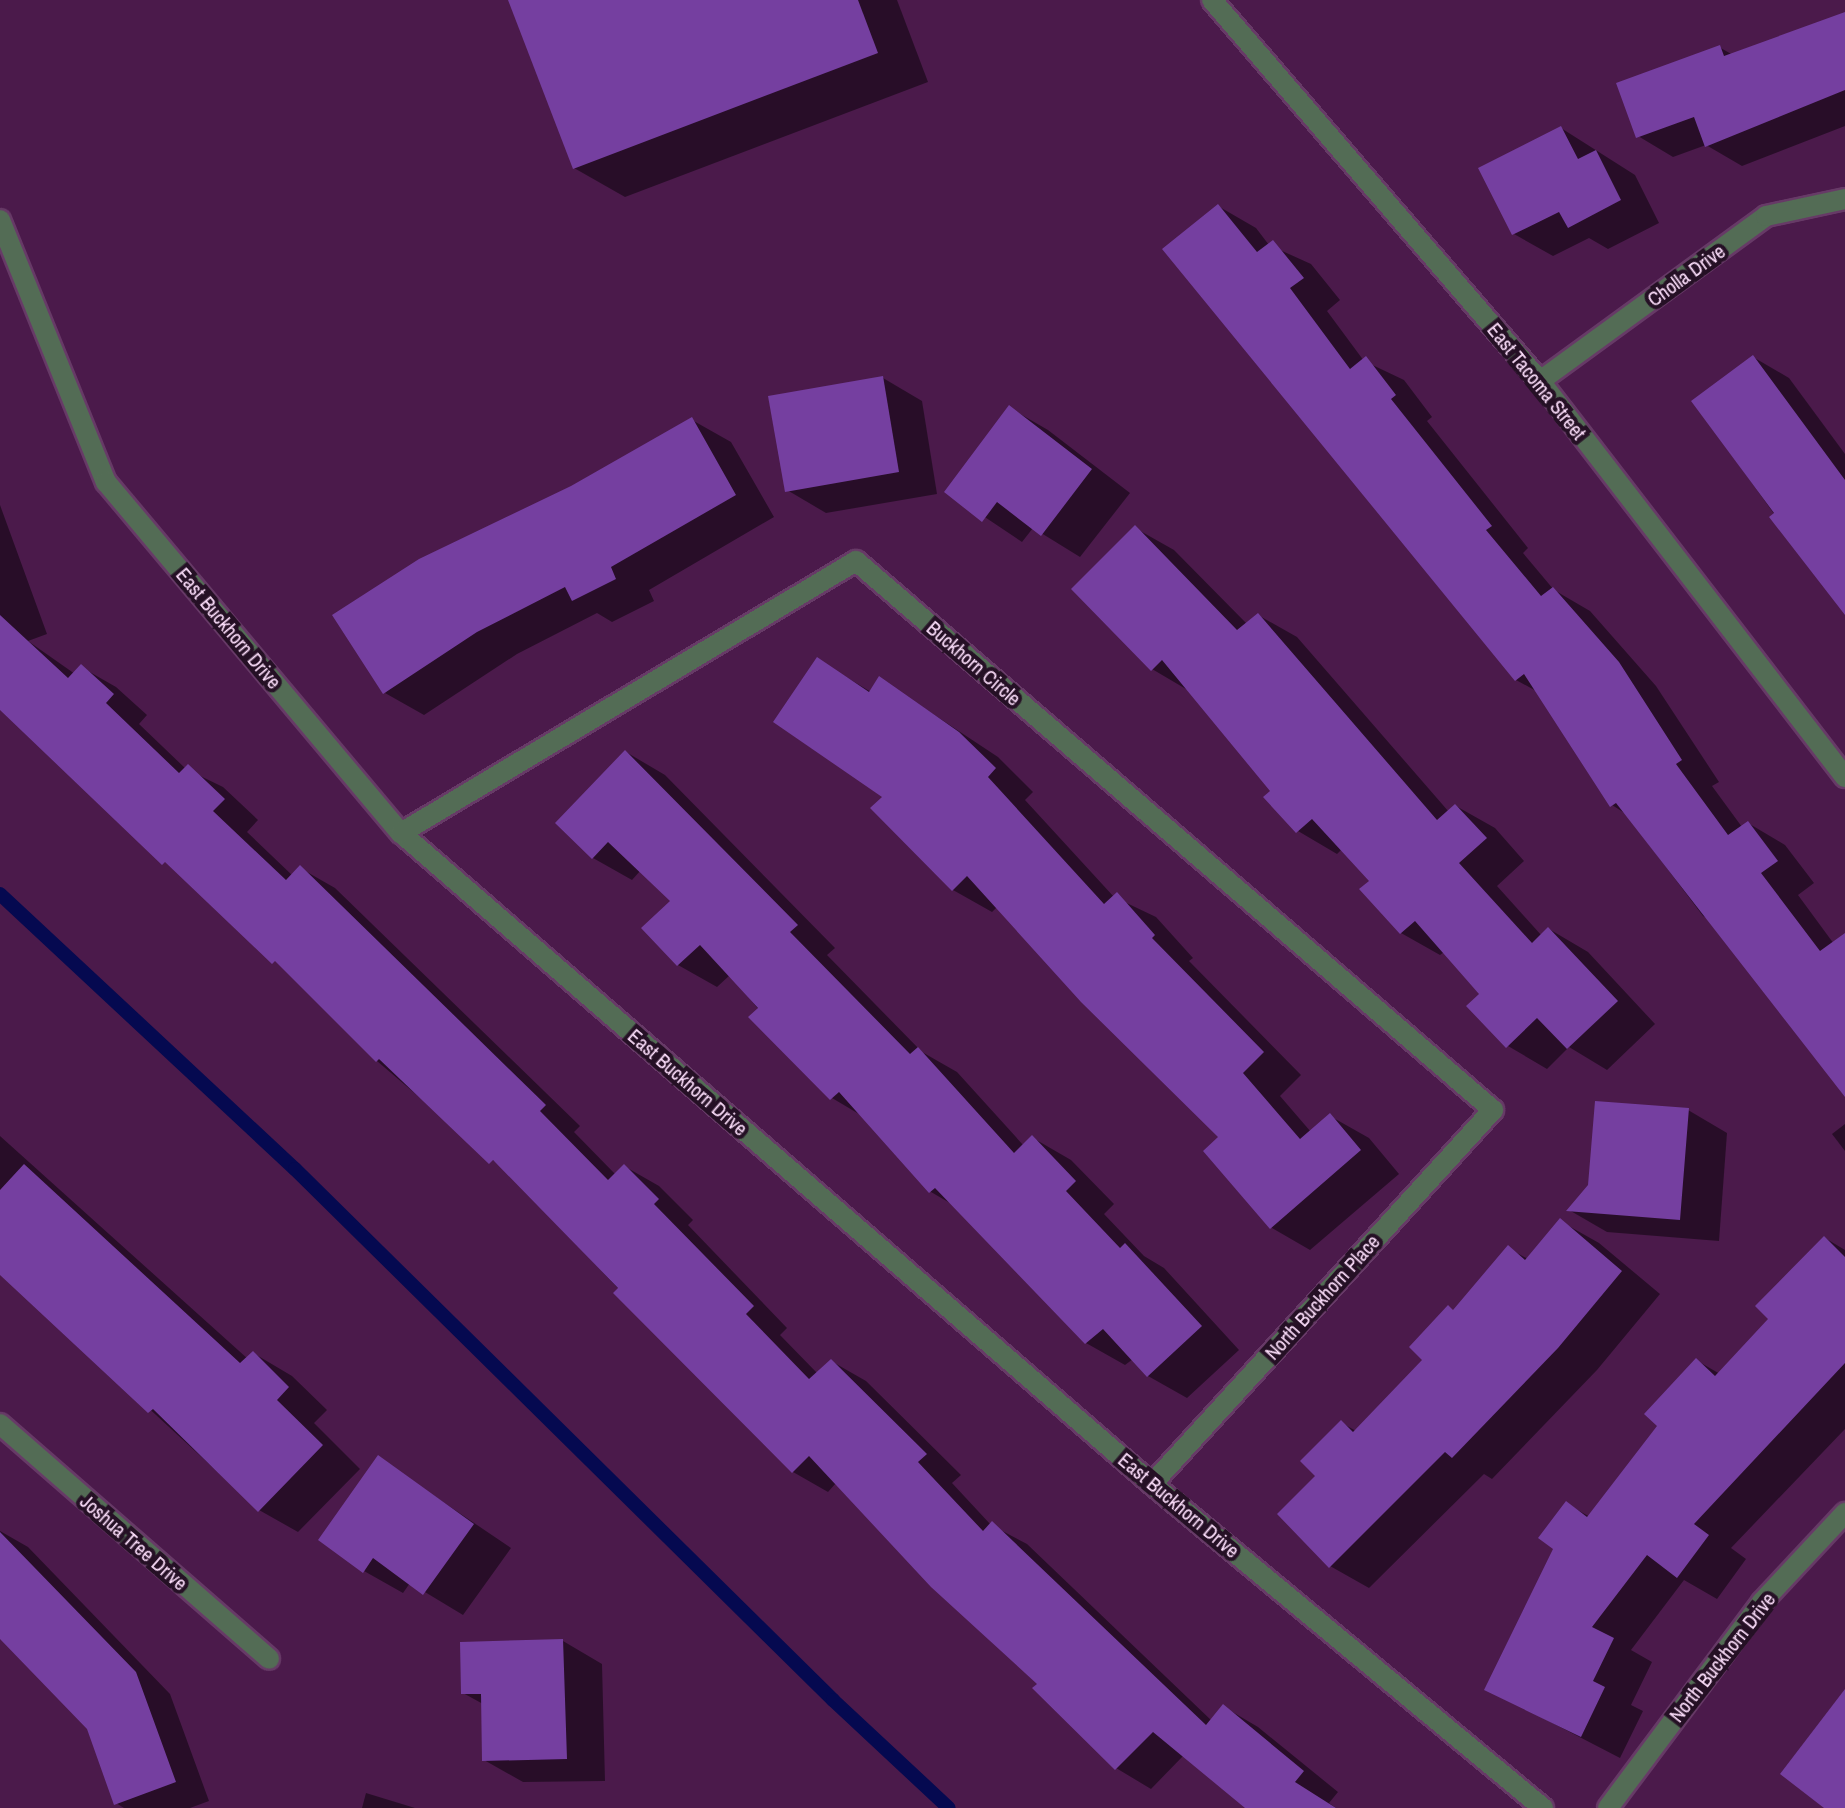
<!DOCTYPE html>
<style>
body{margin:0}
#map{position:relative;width:1845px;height:1808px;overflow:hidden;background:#4b1a4b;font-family:"Archivo Narrow",sans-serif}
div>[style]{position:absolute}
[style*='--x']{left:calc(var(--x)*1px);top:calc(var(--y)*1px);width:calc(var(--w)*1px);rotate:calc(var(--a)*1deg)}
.shadow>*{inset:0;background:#0007}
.stream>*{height:14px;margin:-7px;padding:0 7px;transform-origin:7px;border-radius:7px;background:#050950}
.building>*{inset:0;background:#753fa0}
.roads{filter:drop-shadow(2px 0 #673a67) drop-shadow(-2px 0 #673a67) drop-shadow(0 2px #673a67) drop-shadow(0 -2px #673a67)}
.street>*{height:20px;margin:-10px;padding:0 10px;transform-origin:10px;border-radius:10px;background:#536c55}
span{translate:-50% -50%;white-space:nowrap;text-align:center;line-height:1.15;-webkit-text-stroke:8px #251025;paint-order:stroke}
.street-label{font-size:20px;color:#fddffc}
</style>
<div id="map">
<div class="shadow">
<i style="clip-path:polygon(510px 0,897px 0,928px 82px,625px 197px,574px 168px)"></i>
<i style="clip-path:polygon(1845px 14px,1845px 126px,1742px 166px,1706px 145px,1673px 157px,1638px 136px,1719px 47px,1733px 55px)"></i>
<i style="clip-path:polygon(1561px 128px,1635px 175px,1659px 223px,1608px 249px,1589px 238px,1553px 256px,1514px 234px)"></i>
<i style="clip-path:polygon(1218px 206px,1256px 228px,1269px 245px,1311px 264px,1340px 300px,1327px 311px,1364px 361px,1404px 380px,1432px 417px,1427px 421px,1528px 548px,1523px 553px,1554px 590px,1590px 611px,1656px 686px,1719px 782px,1712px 786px,1742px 827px,1748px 823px,1785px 845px,1814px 883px,1798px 895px,1834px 944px,1845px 942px,1845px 1095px,1714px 922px,1703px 916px,1626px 814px,1612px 805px,1538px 692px,1516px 680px)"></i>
<i style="clip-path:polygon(1753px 357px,1789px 378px,1845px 454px,1845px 613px,1694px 402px)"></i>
<i style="clip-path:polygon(883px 378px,922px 401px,937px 494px,826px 513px,787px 490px)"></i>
<i style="clip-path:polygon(1010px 408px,1048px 430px,1130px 493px,1080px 557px,1033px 528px,1022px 542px,946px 491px)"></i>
<i style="clip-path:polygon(692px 420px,731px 442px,774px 517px,649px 590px,654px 601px,612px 622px,597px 613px,517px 654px,424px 715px,385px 693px,572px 488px)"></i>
<i style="clip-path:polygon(0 505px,47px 634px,28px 641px,75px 674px,81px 667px,116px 687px,147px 715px,139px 724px,186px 769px,223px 787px,258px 820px,247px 832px,293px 876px,300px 868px,335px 888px,580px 1126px,574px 1132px,616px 1175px,624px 1166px,659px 1186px,693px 1220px,688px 1225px,787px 1328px,780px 1335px,818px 1374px,831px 1361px,866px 1381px,961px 1475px,952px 1483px,991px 1525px,1027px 1544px,1212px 1721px,1224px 1707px,1258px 1727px,1338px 1792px,1329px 1803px,1336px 1808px,1248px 1808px,1184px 1755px,1151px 1789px,1116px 1768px,1039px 1683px,836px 1483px,828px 1492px,793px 1472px,508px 1173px,377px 1061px,289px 972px,0 707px)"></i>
<i style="clip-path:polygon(1135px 528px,1174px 550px,1247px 624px,1258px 615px,1297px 637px,1449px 812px,1456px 806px,1495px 828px,1524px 861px,1497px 886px,1542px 936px,1549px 929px,1588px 952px,1655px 1024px,1607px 1070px,1569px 1047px,1547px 1069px,1508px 1046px,1482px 994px,1444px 952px,1440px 955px,1401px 933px,1362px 889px,1371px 881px,1342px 849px,1337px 854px,1298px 831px,1272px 791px,1191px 692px,1152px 669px)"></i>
<i style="clip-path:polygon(818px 660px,871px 692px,880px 679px,998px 757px,1033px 792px,1025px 800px,1114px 897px,1156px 917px,1193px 958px,1189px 961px,1301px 1075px,1280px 1096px,1311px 1132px,1330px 1116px,1369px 1138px,1399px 1174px,1310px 1250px,1272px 1228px,1206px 1151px,1221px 1137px,997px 907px,992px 912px,953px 890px,885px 796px)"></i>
<i style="clip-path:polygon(626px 752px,665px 775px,835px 948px,827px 955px,922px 1052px,957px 1072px,1024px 1146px,1033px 1138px,1071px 1160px,1114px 1204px,1104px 1214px,1144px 1256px,1164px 1268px,1239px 1350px,1187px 1398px,1148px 1376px,1133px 1359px,1125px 1365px,1086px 1343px,955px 1206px,931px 1192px,864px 1117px,832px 1098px,730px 975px,717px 987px,678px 965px,673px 901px,641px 870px,632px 880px,593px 858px)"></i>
<i style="clip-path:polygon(1688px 1110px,1727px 1133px,1719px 1241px,1607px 1232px,1569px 1210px)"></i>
<i style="clip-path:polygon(1845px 1124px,1845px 1151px,1832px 1134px)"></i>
<i style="clip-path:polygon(0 1136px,248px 1359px,253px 1353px,292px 1376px,327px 1410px,314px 1423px,360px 1469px,298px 1532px,259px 1510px,0 1271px)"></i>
<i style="clip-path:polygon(1560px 1221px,1599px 1243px,1660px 1294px,1597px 1370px,1492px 1479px,1484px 1474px,1369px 1588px,1330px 1566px,1318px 1476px,1342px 1423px,1356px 1431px,1424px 1360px,1455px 1311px,1508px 1248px,1528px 1259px)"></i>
<i style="clip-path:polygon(1825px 1238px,1845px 1250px,1845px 1429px,1731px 1548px,1746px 1559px,1717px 1599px,1684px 1580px,1631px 1650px,1652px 1662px,1631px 1705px,1643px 1711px,1620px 1758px,1487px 1689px,1555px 1548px,1567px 1504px,1590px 1517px,1659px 1426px,1696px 1360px,1720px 1374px,1770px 1319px)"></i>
<i style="clip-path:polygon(387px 1464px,511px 1548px,463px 1615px,410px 1583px,403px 1593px,364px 1571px)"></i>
<i style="clip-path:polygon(0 1531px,28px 1547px,170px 1694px,209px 1801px,190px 1808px,124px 1808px,116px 1803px,89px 1728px,0 1637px)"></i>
<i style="clip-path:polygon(563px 1641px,602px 1664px,605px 1781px,523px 1782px,484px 1760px,483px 1704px,463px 1693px)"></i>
<i style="clip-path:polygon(366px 1793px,415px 1808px,362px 1808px)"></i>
</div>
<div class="stream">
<i style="--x:0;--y:894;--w:403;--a:43"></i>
<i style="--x:295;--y:1169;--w:756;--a:44.62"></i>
<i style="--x:833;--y:1700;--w:158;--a:43"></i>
</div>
<div class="building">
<i style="clip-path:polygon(508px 0,858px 0,878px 53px,573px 169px)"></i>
<i style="clip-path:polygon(1845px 12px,1845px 90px,1705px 147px,1694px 117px,1636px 138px,1616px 83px,1720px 45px,1724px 56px)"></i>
<i style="clip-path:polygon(1561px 126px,1578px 159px,1596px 150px,1621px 200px,1568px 228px,1559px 212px,1512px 235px,1478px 168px)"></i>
<i style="clip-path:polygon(1218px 204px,1257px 252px,1273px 240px,1304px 278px,1290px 288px,1350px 369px,1366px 356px,1396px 395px,1391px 399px,1492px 526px,1486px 530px,1541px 596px,1553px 587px,1619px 662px,1682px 760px,1676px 764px,1728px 835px,1748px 821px,1778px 861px,1761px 873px,1820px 951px,1845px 933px,1845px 1097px,1616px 803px,1610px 807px,1524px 674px,1515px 681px,1162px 249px)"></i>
<i style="clip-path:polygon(1753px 355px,1845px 480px,1845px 615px,1769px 517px,1774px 513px,1691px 401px)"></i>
<i style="clip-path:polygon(883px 376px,899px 472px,785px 492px,768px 396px)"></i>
<i style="clip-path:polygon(1009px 405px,1092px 469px,1041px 536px,997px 502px,982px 522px,944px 492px)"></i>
<i style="clip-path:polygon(692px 417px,736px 495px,611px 567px,616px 579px,572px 601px,565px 587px,477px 632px,383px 694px,332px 615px,419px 559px,571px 486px)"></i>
<i style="clip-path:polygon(1135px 525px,1237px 630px,1258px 613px,1437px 820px,1455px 804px,1487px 838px,1459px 863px,1532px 943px,1548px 927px,1618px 1001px,1567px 1049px,1537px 1018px,1506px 1048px,1466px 1006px,1479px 994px,1415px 921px,1400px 934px,1359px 889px,1369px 881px,1312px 819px,1296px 833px,1263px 797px,1270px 791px,1162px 660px,1151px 671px,1071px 589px)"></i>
<i style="clip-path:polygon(0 615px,68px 678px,81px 664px,114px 694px,106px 703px,179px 773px,188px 764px,225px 799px,213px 811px,286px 880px,300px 865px,546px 1105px,540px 1111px,608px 1180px,624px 1164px,659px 1199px,654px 1204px,754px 1306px,746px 1314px,809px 1379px,831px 1359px,927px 1454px,918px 1462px,983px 1531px,992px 1521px,1206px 1725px,1223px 1704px,1304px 1771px,1295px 1782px,1336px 1808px,1245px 1808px,1153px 1732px,1115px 1770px,1032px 1688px,1037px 1684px,931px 1587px,809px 1456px,792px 1473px,613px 1293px,618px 1288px,493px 1160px,489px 1164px,379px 1059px,376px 1062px,275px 961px,272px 964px,165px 862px,162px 865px,0 710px)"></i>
<i style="clip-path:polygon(817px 657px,869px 692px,879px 676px,959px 732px,996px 768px,988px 777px,1104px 904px,1117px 892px,1155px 935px,1152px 938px,1264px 1052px,1243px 1073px,1300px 1139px,1330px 1113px,1361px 1150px,1270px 1229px,1203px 1151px,1218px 1137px,1081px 1002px,967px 876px,952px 891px,870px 808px,882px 797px,773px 722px)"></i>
<i style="clip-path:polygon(625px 750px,798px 925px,790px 932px,910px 1054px,918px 1047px,1014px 1153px,1032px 1135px,1076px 1181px,1066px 1191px,1120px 1248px,1125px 1243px,1202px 1326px,1147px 1377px,1103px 1329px,1085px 1344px,935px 1188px,929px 1193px,839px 1092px,830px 1100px,748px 1017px,758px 1008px,700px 945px,677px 966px,641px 928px,670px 901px,608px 842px,592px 859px,555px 823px)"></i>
<i style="clip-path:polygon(1595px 1101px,1689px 1108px,1680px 1220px,1566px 1211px,1588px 1185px)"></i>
<i style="clip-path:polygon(24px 1164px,240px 1363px,253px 1351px,289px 1387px,277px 1400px,323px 1445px,258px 1512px,153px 1409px,148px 1413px,0 1275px,0 1190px)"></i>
<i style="clip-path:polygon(1560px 1218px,1622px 1271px,1558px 1348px,1452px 1458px,1445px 1452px,1329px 1568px,1277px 1514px,1315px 1476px,1300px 1461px,1341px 1420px,1353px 1432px,1422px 1360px,1409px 1347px,1448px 1305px,1453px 1310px,1508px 1245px,1525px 1260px)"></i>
<i style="clip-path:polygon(1824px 1236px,1845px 1257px,1845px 1363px,1694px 1524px,1709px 1535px,1677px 1578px,1647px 1555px,1592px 1627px,1614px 1638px,1593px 1681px,1605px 1687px,1581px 1737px,1484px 1690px,1553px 1549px,1538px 1538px,1566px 1501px,1587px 1517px,1657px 1426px,1644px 1414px,1696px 1358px,1715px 1376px,1768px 1319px,1755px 1306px)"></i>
<i style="clip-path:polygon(378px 1455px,474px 1524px,423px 1595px,373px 1558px,363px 1573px,318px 1540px)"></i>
<i style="clip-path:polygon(0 1532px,136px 1672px,176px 1782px,114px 1805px,87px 1729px,0 1639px)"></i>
<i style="clip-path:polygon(563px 1639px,567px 1759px,482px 1761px,481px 1694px,461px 1694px,460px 1642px)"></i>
<i style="clip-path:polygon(1845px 1689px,1845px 1808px,1824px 1808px,1780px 1774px)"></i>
</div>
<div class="roads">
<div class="street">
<i style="--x:1212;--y:0;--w:503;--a:49.28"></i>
<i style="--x:1540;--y:381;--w:500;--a:52.4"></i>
<i style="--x:0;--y:220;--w:283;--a:68"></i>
<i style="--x:106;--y:482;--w:459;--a:50"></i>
<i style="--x:401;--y:833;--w:994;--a:40.92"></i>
<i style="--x:1152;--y:1484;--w:508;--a:39.65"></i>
<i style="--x:1540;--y:381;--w:280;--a:-36.1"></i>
<i style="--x:1766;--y:216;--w:81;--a:-12.1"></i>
<i style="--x:401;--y:833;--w:530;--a:-30.87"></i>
<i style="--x:856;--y:561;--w:841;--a:40.76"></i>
<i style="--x:1493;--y:1110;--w:506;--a:132.36"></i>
<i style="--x:0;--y:1424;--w:357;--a:41.1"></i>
<i style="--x:1608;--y:1808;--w:257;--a:-53.2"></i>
<i style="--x:1762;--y:1602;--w:122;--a:-47"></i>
</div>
</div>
<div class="street-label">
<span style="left:1686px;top:275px;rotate:-36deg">Cholla Drive</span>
<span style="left:1537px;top:381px;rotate:51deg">East Tacoma Street</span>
<span style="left:229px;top:628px;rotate:50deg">East Buckhorn Drive</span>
<span style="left:974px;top:663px;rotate:41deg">Buckhorn Circle</span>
<span style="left:688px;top:1082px;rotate:41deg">East Buckhorn Drive</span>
<span style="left:1322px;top:1297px;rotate:-48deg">North Buckhorn Place</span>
<span style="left:1179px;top:1505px;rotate:40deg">East Buckhorn Drive</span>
<span style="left:134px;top:1542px;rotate:41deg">Joshua Tree Drive</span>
<span style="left:1722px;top:1657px;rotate:-52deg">North Buckhorn Drive</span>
</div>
</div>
